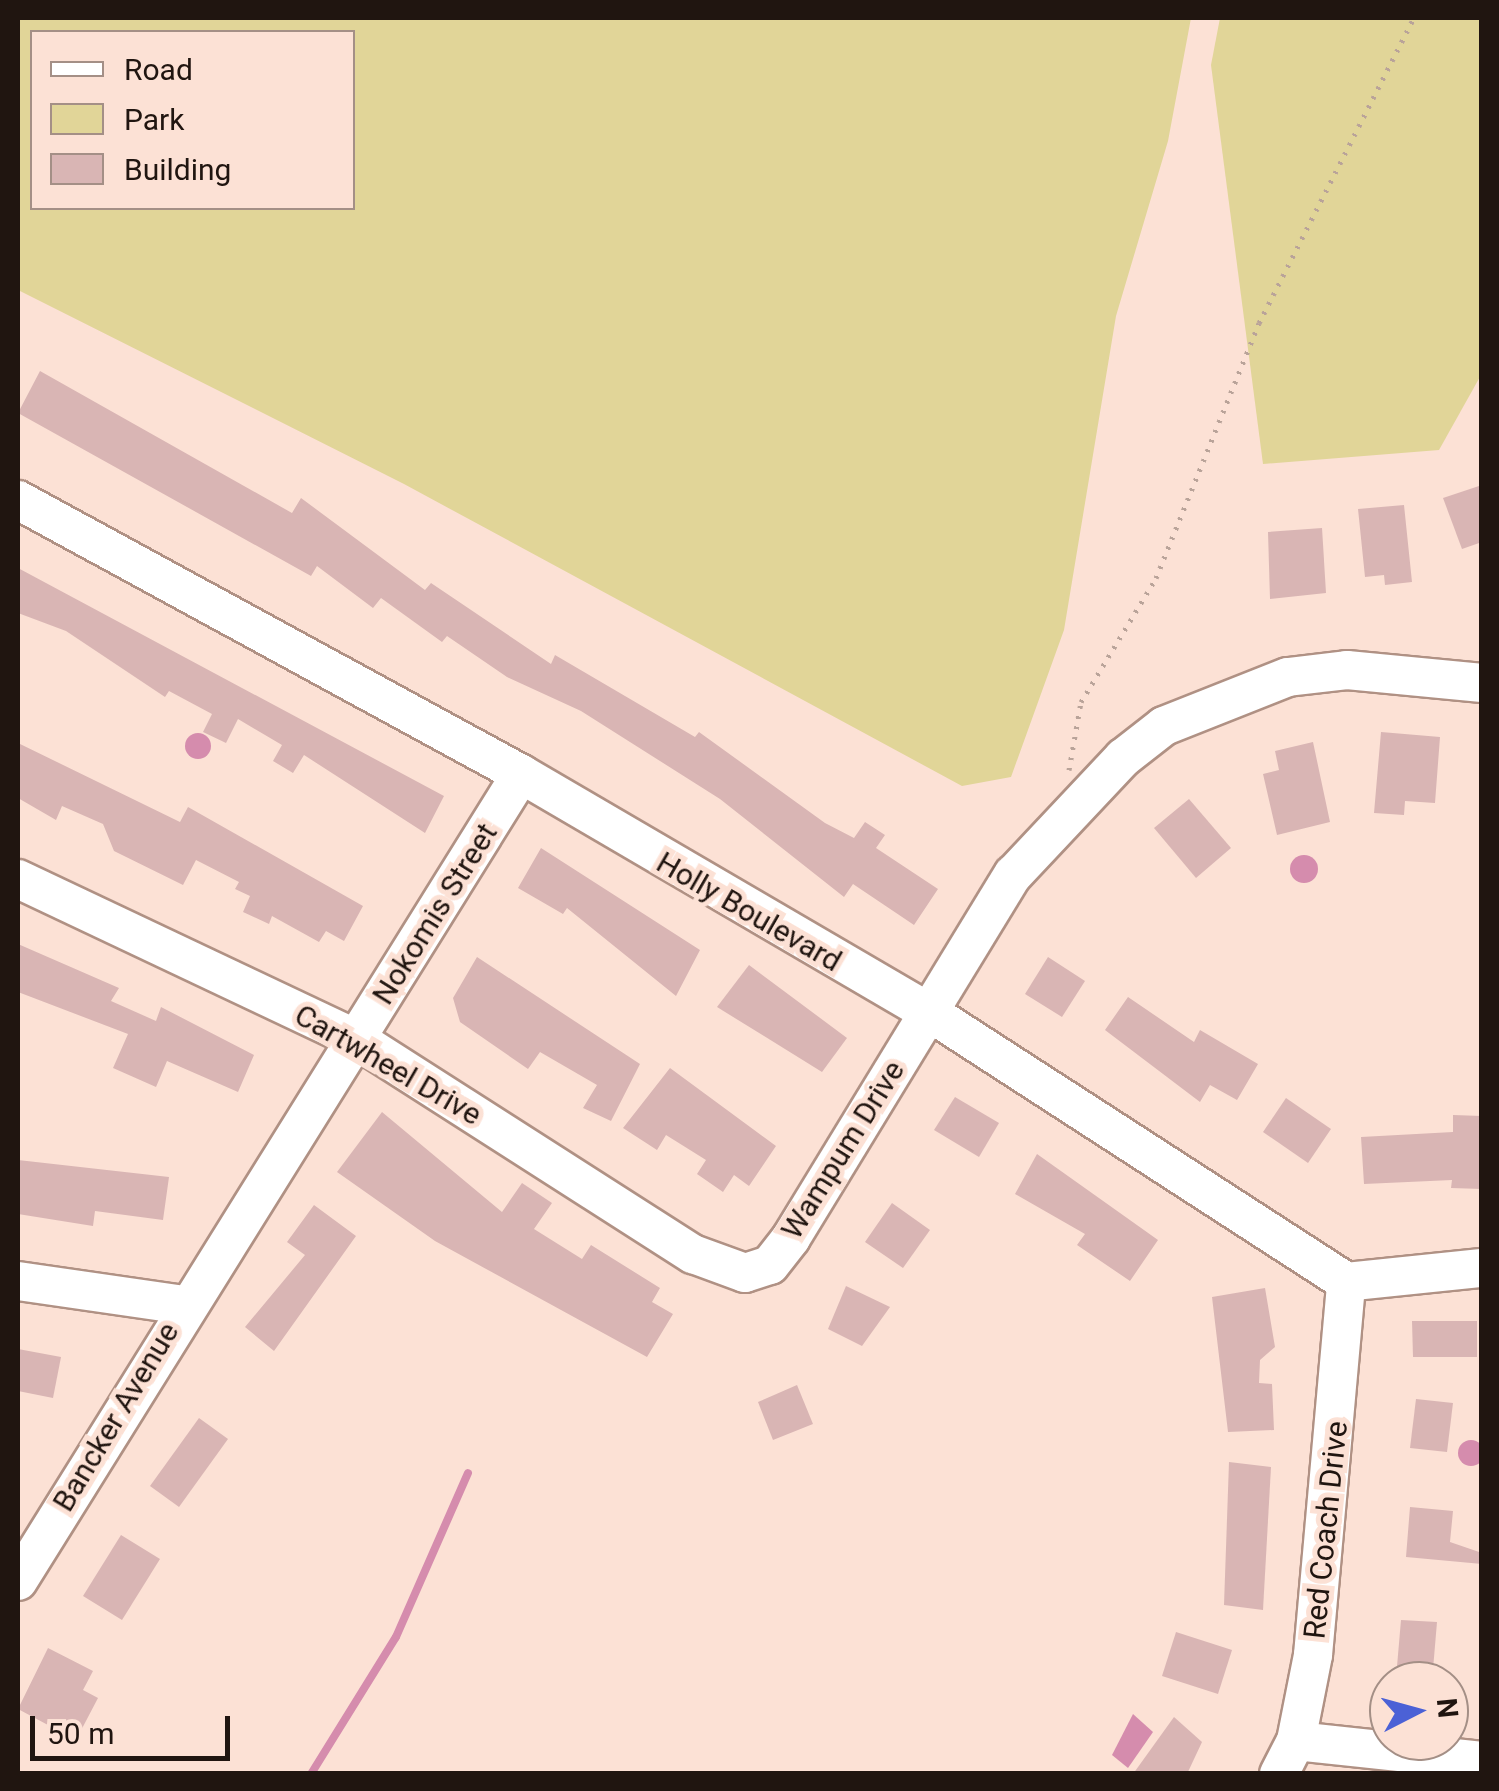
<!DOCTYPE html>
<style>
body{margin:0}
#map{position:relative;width:1499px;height:1791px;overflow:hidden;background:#fce1d5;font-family:Roboto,sans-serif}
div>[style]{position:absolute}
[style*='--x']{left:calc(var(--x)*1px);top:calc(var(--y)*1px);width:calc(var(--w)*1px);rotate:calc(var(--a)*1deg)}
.green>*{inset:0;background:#e1d598}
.water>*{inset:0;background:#d58cad}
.round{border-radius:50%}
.stream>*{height:8px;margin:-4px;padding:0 4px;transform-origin:4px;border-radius:4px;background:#d58cad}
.building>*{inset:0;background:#d9b5b4}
.path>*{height:5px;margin-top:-2.5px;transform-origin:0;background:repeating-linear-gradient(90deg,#b9a399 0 2.5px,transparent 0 10.5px)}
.roads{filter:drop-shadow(2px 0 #b09184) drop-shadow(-2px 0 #b09184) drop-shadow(0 2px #b09184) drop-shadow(0 -2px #b09184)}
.minor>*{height:38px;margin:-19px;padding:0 19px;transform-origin:19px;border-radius:19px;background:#fff}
span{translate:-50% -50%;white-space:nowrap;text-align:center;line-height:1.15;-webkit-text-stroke:10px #fce1d5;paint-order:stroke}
.street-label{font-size:30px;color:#201510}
.frame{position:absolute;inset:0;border:20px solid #201510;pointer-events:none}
.legend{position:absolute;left:30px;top:30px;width:325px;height:180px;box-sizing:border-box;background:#fce1d5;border:2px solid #a48f86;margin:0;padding:12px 18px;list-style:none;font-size:30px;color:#201510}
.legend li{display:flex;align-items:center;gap:20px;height:50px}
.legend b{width:50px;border:2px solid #a48f86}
.north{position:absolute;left:1369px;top:1661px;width:100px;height:100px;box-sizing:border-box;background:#fce1d5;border:2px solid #a48f86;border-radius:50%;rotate:84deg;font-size:28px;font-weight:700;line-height:40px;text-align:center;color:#201510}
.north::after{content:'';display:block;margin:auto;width:35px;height:45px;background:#4b61d6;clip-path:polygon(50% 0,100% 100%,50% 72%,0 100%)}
.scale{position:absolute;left:30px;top:1716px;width:200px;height:45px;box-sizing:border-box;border:5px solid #201510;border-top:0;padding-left:12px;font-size:30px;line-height:35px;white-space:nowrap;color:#201510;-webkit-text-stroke:8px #fce1d5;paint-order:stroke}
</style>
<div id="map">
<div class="green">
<i style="clip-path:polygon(evenodd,18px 18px,1191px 18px,1168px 141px,1116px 316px,1064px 630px,1011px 777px,962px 786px,404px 484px,18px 290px,18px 18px,32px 32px,352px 32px,352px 208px,32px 208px,32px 32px)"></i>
<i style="clip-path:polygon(1220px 18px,1481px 18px,1481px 375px,1439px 450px,1263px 464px,1211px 65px)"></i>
</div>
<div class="water">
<i class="round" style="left:185px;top:733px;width:26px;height:26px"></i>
<i class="round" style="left:1290px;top:855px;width:28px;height:28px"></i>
<i class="round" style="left:1458px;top:1440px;width:26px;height:26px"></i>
<i style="clip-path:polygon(1133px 1714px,1153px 1732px,1128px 1768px,1112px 1755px)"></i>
</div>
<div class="stream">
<i style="--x:311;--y:1774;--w:161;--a:-58.2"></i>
<i style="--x:396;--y:1637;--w:179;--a:-66.3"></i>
</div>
<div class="building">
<i style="clip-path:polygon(40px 371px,292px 513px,301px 498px,425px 590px,431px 583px,551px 664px,555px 655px,695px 737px,699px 732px,825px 823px,854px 838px,865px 822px,885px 835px,876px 848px,938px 889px,914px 925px,853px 884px,844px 897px,720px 799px,581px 711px,507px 677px,447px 636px,442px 642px,381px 598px,373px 608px,317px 566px,311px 576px,18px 413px)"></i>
<i style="clip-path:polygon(1482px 485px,1482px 542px,1462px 549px,1443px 498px)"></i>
<i style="clip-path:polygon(1404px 505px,1412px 582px,1385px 585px,1384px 575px,1365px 577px,1358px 509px)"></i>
<i style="clip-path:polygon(1322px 528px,1326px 593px,1270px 599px,1268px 532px)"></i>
<i style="clip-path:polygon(18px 568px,444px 796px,425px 833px,304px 755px,293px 773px,273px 761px,282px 745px,238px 719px,226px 743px,203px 732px,212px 714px,169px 691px,165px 697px,66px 631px,18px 613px)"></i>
<i style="clip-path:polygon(1381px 732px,1440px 737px,1435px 803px,1405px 801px,1404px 815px,1374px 813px)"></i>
<i style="clip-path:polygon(1313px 742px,1330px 822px,1277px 835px,1263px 774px,1279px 770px,1275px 751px)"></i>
<i style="clip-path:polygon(18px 743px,180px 822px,188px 807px,363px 906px,344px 941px,326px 931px,319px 942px,272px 916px,269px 924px,243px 912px,250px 896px,235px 889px,239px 882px,196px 860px,183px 885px,114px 851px,103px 824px,62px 806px,56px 820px,18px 798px)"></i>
<i style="clip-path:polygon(1189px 799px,1231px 848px,1196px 878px,1154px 828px)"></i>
<i style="clip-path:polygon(541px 848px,700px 950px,676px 996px,567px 908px,563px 914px,518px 888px)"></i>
<i style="clip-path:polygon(18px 944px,119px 988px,111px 1001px,156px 1021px,161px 1007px,254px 1055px,238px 1092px,167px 1061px,156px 1087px,113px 1068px,128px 1034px,18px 992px)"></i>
<i style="clip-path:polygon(477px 957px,640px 1064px,611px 1121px,583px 1108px,597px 1085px,540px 1052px,528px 1069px,460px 1022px,453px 998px)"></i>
<i style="clip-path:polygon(1048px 957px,1085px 981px,1062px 1017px,1025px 994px)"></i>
<i style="clip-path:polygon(749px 965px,847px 1038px,822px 1072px,717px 1007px)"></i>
<i style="clip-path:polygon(1128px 997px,1194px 1042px,1200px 1030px,1258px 1064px,1237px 1100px,1210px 1085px,1200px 1102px,1105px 1030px)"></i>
<i style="clip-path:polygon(670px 1068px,776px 1146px,749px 1186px,734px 1175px,723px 1192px,697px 1174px,706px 1160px,666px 1135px,657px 1150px,623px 1128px)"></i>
<i style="clip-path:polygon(955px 1097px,999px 1123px,979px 1157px,934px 1130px)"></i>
<i style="clip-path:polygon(1286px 1098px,1331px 1129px,1308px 1163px,1263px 1132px)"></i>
<i style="clip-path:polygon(382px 1112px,502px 1212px,522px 1183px,552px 1203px,534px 1229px,582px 1259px,591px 1245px,660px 1288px,652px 1302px,673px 1314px,647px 1357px,435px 1241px,337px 1172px)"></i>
<i style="clip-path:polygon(1453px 1115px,1482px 1116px,1482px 1189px,1451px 1188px,1452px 1180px,1364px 1184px,1361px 1137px,1453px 1132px)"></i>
<i style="clip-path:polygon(1037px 1154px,1158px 1240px,1130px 1281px,1077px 1245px,1085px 1234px,1015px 1194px)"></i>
<i style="clip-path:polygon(18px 1160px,169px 1177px,163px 1220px,95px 1211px,93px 1226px,18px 1214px)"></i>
<i style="clip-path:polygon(892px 1203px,930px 1230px,903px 1268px,865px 1242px)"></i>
<i style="clip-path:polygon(314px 1205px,356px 1236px,274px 1351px,245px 1327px,305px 1255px,287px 1242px)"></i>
<i style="clip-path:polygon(846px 1286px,890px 1307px,862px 1346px,828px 1329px)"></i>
<i style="clip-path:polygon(1265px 1288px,1275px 1347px,1260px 1360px,1259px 1383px,1272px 1384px,1274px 1430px,1228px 1432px,1212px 1297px)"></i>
<i style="clip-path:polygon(1412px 1321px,1477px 1321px,1477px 1357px,1413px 1357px)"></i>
<i style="clip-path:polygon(18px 1349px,61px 1357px,53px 1398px,18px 1391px)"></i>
<i style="clip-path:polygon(797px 1385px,813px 1424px,773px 1440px,758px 1402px)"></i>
<i style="clip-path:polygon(1416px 1399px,1453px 1403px,1447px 1452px,1410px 1448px)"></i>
<i style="clip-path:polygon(199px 1418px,228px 1439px,179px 1507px,150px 1486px)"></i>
<i style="clip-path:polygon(1229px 1462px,1271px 1467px,1263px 1610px,1224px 1605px)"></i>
<i style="clip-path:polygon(1410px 1507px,1453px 1511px,1450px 1542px,1482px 1553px,1482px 1564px,1406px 1557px)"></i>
<i style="clip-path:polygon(121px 1535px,160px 1559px,122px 1620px,83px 1596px)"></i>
<i style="clip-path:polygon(1401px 1620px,1437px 1622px,1432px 1681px,1396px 1678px)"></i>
<i style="clip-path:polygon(1176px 1632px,1232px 1650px,1218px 1694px,1162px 1676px)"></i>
<i style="clip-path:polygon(48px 1648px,93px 1671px,83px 1690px,98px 1698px,76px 1740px,18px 1709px)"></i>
<i style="clip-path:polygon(1174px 1717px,1202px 1742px,1187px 1774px,1133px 1774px)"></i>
</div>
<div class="path">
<i style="--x:1069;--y:770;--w:69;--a:-80"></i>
<i style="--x:1081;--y:702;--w:145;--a:-58.8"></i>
<i style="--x:1156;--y:578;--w:275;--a:-68"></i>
<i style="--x:1259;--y:323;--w:342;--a:-63.1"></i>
</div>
<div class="roads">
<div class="minor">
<i style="--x:18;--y:500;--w:573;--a:28.58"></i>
<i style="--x:521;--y:774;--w:472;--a:30.3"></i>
<i style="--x:929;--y:1012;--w:497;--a:32.9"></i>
<i style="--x:1346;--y:1282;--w:137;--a:-5.9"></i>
<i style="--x:18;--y:879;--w:376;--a:25.3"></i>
<i style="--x:358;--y:1040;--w:398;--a:32.6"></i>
<i style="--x:693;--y:1254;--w:55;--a:20.1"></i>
<i style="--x:745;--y:1273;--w:26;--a:-18"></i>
<i style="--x:770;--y:1265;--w:34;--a:-52"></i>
<i style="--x:791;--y:1238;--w:426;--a:-58.6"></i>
<i style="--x:1013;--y:875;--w:161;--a:-46.8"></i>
<i style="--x:1123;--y:758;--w:52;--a:-38"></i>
<i style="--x:1164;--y:726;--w:133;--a:-21.6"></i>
<i style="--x:1288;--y:677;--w:59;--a:-6.8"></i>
<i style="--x:1347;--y:670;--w:136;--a:5.5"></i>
<i style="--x:18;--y:1281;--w:168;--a:8.2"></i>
<i style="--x:18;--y:1581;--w:951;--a:-58.06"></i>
<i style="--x:1296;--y:1741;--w:187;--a:6.1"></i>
<i style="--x:1279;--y:1774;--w:37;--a:-63"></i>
<i style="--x:1296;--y:1741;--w:88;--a:-78.8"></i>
<i style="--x:1313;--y:1655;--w:374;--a:-84.9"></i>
</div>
</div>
<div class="street-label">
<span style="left:749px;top:912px;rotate:30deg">Holly Boulevard</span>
<span style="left:435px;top:914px;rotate:-58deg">Nokomis Street</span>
<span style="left:388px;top:1065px;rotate:30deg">Cartwheel Drive</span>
<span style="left:843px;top:1150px;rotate:-58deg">Wampum Drive</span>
<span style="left:116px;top:1417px;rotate:-59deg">Bancker Avenue</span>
<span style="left:1326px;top:1530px;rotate:-84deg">Red Coach Drive</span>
</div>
<div class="frame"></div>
<ul class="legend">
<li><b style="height:12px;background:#fff"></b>Road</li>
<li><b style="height:28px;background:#e1d598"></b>Park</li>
<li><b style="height:28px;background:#d9b5b4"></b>Building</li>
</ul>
<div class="north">N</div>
<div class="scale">50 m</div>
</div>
